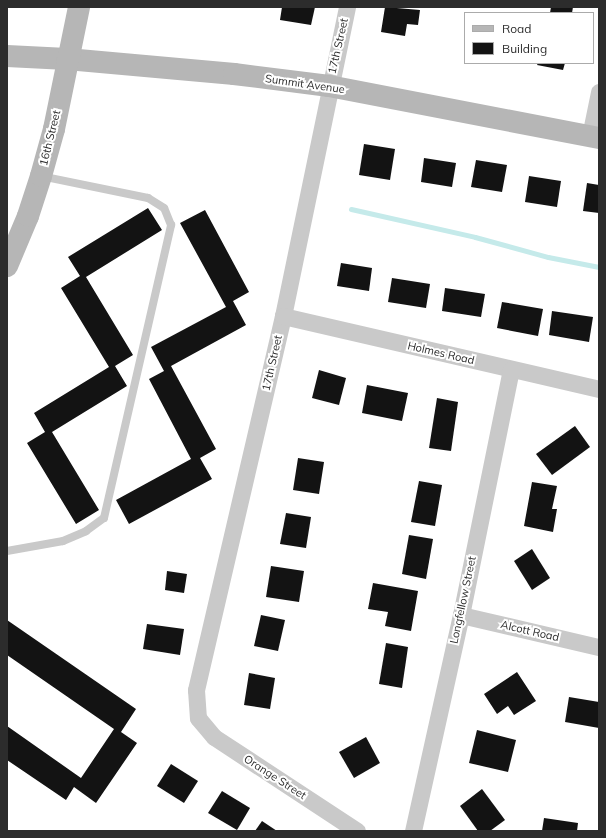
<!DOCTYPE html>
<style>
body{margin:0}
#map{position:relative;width:606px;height:838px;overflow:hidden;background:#fff;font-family:Mulish,sans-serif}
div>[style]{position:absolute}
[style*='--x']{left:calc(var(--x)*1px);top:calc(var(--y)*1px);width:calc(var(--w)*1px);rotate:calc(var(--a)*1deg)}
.stream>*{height:5px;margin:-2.5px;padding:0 2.5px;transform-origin:2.5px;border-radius:2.5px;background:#c5eaea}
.building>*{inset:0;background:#131313}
.lane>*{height:8px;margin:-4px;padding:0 4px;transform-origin:4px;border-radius:4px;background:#c9c9c9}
.street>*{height:17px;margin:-8.5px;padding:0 8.5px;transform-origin:8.5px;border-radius:8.5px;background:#c9c9c9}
.secondary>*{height:22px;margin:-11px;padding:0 11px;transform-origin:11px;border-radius:11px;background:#b6b6b6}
span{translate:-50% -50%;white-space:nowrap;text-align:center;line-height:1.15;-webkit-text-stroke:4px #fff;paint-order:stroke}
.street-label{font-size:11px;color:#2c2c2c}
.frame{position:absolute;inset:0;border:8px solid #2c2c2c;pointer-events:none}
.legend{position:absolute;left:464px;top:12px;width:130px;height:52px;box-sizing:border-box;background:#fff;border:1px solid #ababab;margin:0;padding:5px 7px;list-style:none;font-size:12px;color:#2c2c2c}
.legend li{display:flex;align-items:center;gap:8px;height:20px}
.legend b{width:20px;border:1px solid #ababab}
</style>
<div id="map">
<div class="stream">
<i style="--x:351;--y:209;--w:127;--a:12.7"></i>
<i style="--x:475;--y:237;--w:76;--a:15.3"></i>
<i style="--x:548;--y:257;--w:52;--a:11.1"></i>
</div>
<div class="building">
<i style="clip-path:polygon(282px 7px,315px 7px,311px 25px,280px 20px)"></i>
<i style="clip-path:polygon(385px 7px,420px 10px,418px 25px,407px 24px,405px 36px,381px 32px)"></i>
<i style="clip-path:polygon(551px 7px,573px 7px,572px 13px,550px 13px)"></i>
<i style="clip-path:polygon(538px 63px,565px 63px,563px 70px,537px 65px)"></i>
<i style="clip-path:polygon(364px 144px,395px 149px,390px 180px,359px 175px)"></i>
<i style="clip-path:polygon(424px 158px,456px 163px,452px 187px,421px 182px)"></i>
<i style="clip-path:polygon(476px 160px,507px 165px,502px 192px,471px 187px)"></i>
<i style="clip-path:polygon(529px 176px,561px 181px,557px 207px,525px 202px)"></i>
<i style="clip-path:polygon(587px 183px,599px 185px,599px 213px,583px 211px)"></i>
<i style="clip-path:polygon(148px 208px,162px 230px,86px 277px,133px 355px,115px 366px,127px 386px,52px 432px,99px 510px,76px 524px,27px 443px,45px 432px,34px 413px,109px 367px,61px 288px,80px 276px,68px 257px)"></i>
<i style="clip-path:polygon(205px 210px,249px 292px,233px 301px,246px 325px,171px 366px,216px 449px,200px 458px,212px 479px,129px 524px,116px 500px,191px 459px,149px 379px,164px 371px,151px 347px,226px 307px,180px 223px)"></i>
<i style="clip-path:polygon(341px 263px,372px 268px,369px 291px,337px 286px)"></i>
<i style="clip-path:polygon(392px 278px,430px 284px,426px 308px,388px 302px)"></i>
<i style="clip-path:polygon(445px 288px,485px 294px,481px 317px,442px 311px)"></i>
<i style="clip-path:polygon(502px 302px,543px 309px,538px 336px,497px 328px)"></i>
<i style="clip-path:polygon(552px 311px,593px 317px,589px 342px,549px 335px)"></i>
<i style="clip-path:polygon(319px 370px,346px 378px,339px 405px,312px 398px)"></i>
<i style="clip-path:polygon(367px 385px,408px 393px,402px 421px,362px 413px)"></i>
<i style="clip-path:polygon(437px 398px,458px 402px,451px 451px,429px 448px)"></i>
<i style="clip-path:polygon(575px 426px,590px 447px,552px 475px,536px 454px)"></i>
<i style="clip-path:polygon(298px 458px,324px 462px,319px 494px,293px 490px)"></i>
<i style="clip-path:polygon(419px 481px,442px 485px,435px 526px,411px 522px)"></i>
<i style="clip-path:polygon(532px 482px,557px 486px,552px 509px,557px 509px,553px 532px,524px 526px)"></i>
<i style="clip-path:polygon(286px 513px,311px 517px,306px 548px,280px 544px)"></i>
<i style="clip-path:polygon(409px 535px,433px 539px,426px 579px,402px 574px)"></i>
<i style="clip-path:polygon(532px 549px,550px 578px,532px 590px,514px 561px)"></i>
<i style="clip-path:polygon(271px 566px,304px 571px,299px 602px,266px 597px)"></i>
<i style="clip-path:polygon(167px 571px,187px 574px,184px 593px,165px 590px)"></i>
<i style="clip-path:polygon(373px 583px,418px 591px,411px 631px,385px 626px,388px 612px,368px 609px)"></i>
<i style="clip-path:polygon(261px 615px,285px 620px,278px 651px,254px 646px)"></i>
<i style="clip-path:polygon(7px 620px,136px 709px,121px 732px,137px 743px,96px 803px,74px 787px,66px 800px,7px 760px,7px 726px,81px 778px,114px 729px,7px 655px)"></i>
<i style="clip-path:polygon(147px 624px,184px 629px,180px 655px,143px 649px)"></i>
<i style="clip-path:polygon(386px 643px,408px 647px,402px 688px,379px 684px)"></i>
<i style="clip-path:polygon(517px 672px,536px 701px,514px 715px,508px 706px,497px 714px,484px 694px)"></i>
<i style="clip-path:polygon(249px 673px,275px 678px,270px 709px,244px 705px)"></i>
<i style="clip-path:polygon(569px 697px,599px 702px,599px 728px,565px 722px)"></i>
<i style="clip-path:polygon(477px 730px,516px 740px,508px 772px,469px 763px)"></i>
<i style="clip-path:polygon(366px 737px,380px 763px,354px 778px,339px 752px)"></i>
<i style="clip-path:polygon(171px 764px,198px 781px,184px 803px,157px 786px)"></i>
<i style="clip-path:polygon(482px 789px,505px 820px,490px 831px,478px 831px,460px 806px)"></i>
<i style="clip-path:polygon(222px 791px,250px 808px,237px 830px,208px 813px)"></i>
<i style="clip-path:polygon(544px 818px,578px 823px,577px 831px,542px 831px)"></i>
<i style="clip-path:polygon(262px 821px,277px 831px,255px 831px)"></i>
</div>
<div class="lane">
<i style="--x:7;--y:551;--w:57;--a:-10.1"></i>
<i style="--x:63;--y:541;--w:25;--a:-23"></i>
<i style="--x:86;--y:531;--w:22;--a:-36"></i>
<i style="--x:104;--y:518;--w:301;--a:-77.1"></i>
<i style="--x:171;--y:225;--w:18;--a:-112"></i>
<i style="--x:164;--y:208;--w:19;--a:-148"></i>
<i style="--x:148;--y:198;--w:109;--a:-168.4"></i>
</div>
<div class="street">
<i style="--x:347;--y:7;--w:316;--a:101.7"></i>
<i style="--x:283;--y:316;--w:384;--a:103.1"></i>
<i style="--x:196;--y:690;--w:28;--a:86"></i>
<i style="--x:198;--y:718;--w:25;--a:50"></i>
<i style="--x:214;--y:737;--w:171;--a:33.3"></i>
<i style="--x:590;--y:136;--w:45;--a:-78.4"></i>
<i style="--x:283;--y:316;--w:324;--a:13"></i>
<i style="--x:461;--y:615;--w:142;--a:13.1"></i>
<i style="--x:413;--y:831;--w:221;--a:-77.5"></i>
<i style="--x:461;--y:615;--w:251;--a:-78.5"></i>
</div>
<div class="secondary">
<i style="--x:7;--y:56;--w:60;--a:2.9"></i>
<i style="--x:67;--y:59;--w:168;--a:5.1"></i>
<i style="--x:234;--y:74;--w:96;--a:7.2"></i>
<i style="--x:329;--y:86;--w:275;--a:10.9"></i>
<i style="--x:7;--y:266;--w:54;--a:-67.2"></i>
<i style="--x:28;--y:216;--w:42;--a:-72"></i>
<i style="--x:41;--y:176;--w:49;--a:-74.5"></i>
<i style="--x:54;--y:129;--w:125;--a:-78.4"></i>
</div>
<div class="street-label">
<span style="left:338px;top:46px;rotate:-77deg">17th Street</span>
<span style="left:305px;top:84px;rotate:8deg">Summit Avenue</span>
<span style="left:50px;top:138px;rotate:-76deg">16th Street</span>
<span style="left:441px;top:353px;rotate:13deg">Holmes Road</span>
<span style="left:272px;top:363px;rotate:-77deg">17th Street</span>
<span style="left:463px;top:600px;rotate:-78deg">Longfellow Street</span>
<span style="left:530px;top:631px;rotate:13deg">Alcott Road</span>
<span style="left:275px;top:777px;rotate:33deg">Orange Street</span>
</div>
<div class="frame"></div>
<ul class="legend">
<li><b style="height:5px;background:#b6b6b6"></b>Road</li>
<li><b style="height:11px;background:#131313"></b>Building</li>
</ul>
</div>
